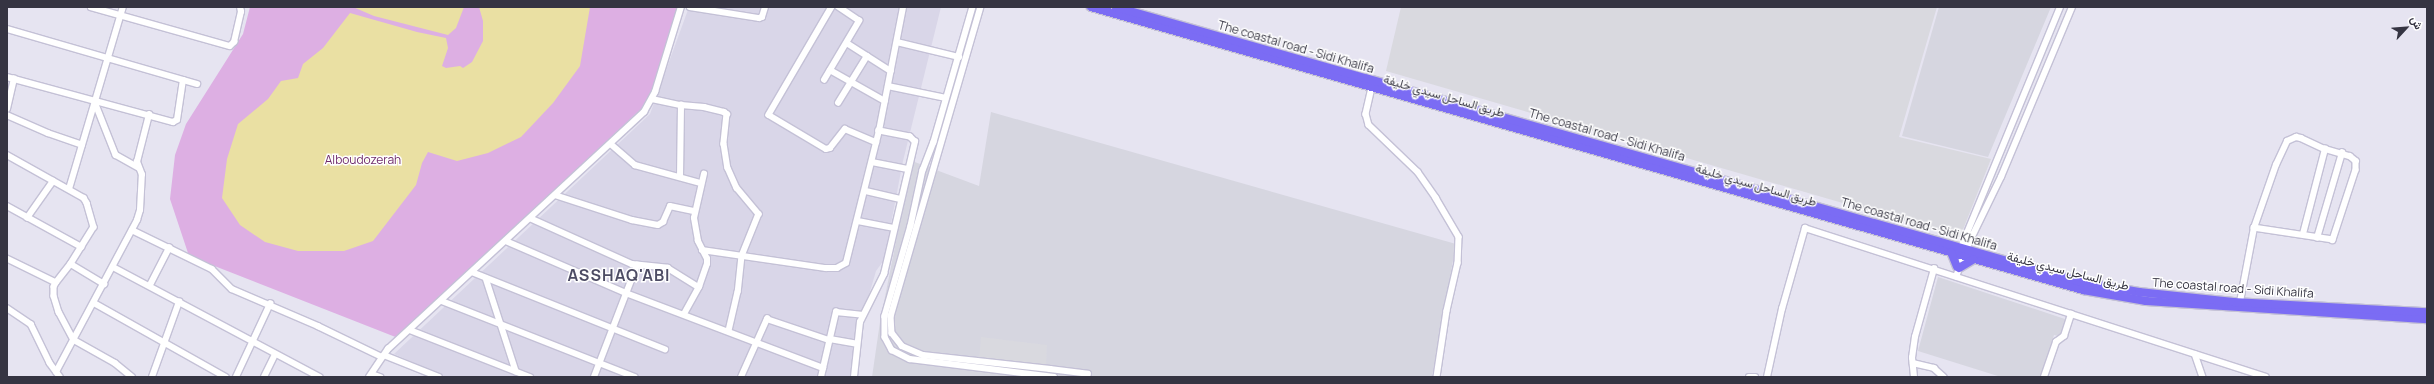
<!DOCTYPE html>
<meta charset="utf-8">
<style>
body{margin:0}
#map{position:relative;width:2434px;height:384px;overflow:hidden;background:#e6e4f1;font-family:Manrope,Vazirmatn,sans-serif}
div>[style]{position:absolute}
[style*='--x']{left:calc(var(--x)*1px);top:calc(var(--y)*1px);width:calc(var(--w)*1px);rotate:calc(var(--a)*1deg)}
.residential>*{inset:0;background:#d9d6e8}
.industrial>*{inset:0;background:#d6d6e0}
.green>*{inset:0;background:#ddafe3}
.parking>*{inset:0;background:#d9d9df}
.water>*{inset:0;background:#eae0a3}
.roads{filter:drop-shadow(1px 0 #c4c1d6) drop-shadow(-1px 0 #c4c1d6) drop-shadow(0 1px #c4c1d6) drop-shadow(0 -1px #c4c1d6)}
.minor>*{height:5.5px;margin:-2.75px;padding:0 2.75px;transform-origin:2.75px;border-radius:2.75px;background:#fff}
.highway>*{height:8px;margin:-4px;padding:0 4px;transform-origin:4px;border-radius:4px;background:#7b6cf4}
span{translate:-50% -50%;white-space:nowrap;text-align:center;line-height:1.15;-webkit-text-stroke:3px #fff;paint-order:stroke}
.street-label{font-size:12px;color:#353442}
.park-label{font-size:12px;color:#6f2c6b}
.district-label{font-size:16px;color:#4d4c64;font-weight:700;letter-spacing:1px}
.frame{position:absolute;inset:0;border:8px solid #353442;pointer-events:none}
.north{position:absolute;left:2386px;top:8px;width:40px;height:40px;-webkit-text-stroke:3px #fff;paint-order:stroke;rotate:64deg;font-size:11px;font-weight:700;line-height:16px;text-align:center;color:#353442}
.north::after{content:'';display:block;margin:auto;width:14px;height:18px;background:#353442;clip-path:polygon(50% 0,100% 100%,50% 72%,0 100%)}
</style>
<div id="map">
<div class="residential">
<i style="clip-path:polygon(689px 7px,941px 7px,903px 161px,884px 260px,876px 271px,864px 312px,856px 377px,446px 377px,394px 354px,650px 114px)"></i>
</div>
<div class="industrial">
<i style="clip-path:polygon(1939px 7px,2051px 7px,1988px 157px,1902px 136px)"></i>
<i style="clip-path:polygon(991px 112px,1456px 244px,1432px 377px,872px 377px,880px 322px,912px 161px,979px 186px)"></i>
<i style="clip-path:polygon(1938px 277px,2068px 320px,2063px 337px,2054px 335px,2041px 377px,2001px 377px,1918px 351px)"></i>
</div>
<div class="green">
<i style="clip-path:polygon(250px 7px,678px 7px,655px 83px,644px 106px,398px 338px,189px 256px,170px 199px,175px 155px,186px 124px,243px 34px)"></i>
</div>
<div class="parking">
<i style="clip-path:polygon(1401px 7px,1937px 7px,1899px 137px,1991px 159px,1960px 237px,1386px 71px)"></i>
<i style="clip-path:polygon(981px 337px,1047px 345px,1046px 366px,979px 360px)"></i>
</div>
<div class="water">
<i style="clip-path:polygon(353px 7px,464px 7px,456px 28px,448px 35px,374px 16px)"></i>
<i style="clip-path:polygon(479px 7px,590px 7px,580px 66px,553px 103px,521px 137px,488px 153px,457px 161px,428px 152px,422px 163px,416px 185px,373px 241px,344px 251px,298px 251px,265px 242px,240px 225px,222px 198px,227px 159px,238px 124px,268px 99px,281px 81px,298px 78px,303px 64px,323px 48px,350px 13px,417px 32px,446px 38px,448px 48px,442px 66px,446px 68px,460px 66px,463px 68px,472px 62px,483px 41px,483px 21px)"></i>
</div>
<div class="roads">
<div class="minor">
<i style="--x:91;--y:7;--w:144;--a:15.7"></i>
<i style="--x:230;--y:46;--w:6;--a:-45"></i>
<i style="--x:234;--y:42;--w:31;--a:-77"></i>
<i style="--x:241;--y:12;--w:5;--a:-101"></i>
<i style="--x:690;--y:7;--w:70;--a:9.1"></i>
<i style="--x:759;--y:18;--w:3;--a:-18"></i>
<i style="--x:762;--y:17;--w:10;--a:-73"></i>
<i style="--x:832;--y:7;--w:125;--a:120.3"></i>
<i style="--x:769;--y:115;--w:66;--a:30.8"></i>
<i style="--x:826;--y:149;--w:4;--a:-14"></i>
<i style="--x:830;--y:148;--w:24;--a:-52"></i>
<i style="--x:845;--y:129;--w:34;--a:23"></i>
<i style="--x:973;--y:7;--w:141;--a:106.1"></i>
<i style="--x:934;--y:142;--w:30;--a:111"></i>
<i style="--x:923;--y:170;--w:57;--a:102.1"></i>
<i style="--x:911;--y:226;--w:94;--a:106.1"></i>
<i style="--x:885;--y:316;--w:21;--a:90"></i>
<i style="--x:885;--y:337;--w:15;--a:62"></i>
<i style="--x:892;--y:350;--w:20;--a:27"></i>
<i style="--x:910;--y:359;--w:145;--a:7.1"></i>
<i style="--x:981;--y:7;--w:322;--a:106.2"></i>
<i style="--x:891;--y:316;--w:17;--a:87"></i>
<i style="--x:892;--y:333;--w:16;--a:52"></i>
<i style="--x:902;--y:346;--w:23;--a:23"></i>
<i style="--x:923;--y:355;--w:128;--a:6.3"></i>
<i style="--x:1050;--y:369;--w:38;--a:7"></i>
<i style="--x:1088;--y:374;--w:3;--a:90"></i>
<i style="--x:7;--y:29;--w:198;--a:16.1"></i>
<i style="--x:897;--y:42;--w:64;--a:13.6"></i>
<i style="--x:847;--y:43;--w:52;--a:32.5"></i>
<i style="--x:830;--y:70;--w:63;--a:29.4"></i>
<i style="--x:7;--y:77;--w:172;--a:15.2"></i>
<i style="--x:173;--y:122;--w:4;--a:-27"></i>
<i style="--x:177;--y:120;--w:40;--a:-81.5"></i>
<i style="--x:824;--y:80;--w:69;--a:-59.3"></i>
<i style="--x:859;--y:21;--w:25;--a:-146"></i>
<i style="--x:888;--y:86;--w:59;--a:11.7"></i>
<i style="--x:1372;--y:88;--w:27;--a:103"></i>
<i style="--x:1366;--y:114;--w:11;--a:75"></i>
<i style="--x:1369;--y:125;--w:68;--a:43.8"></i>
<i style="--x:1418;--y:172;--w:32;--a:55"></i>
<i style="--x:1436;--y:198;--w:45;--a:59.5"></i>
<i style="--x:1459;--y:237;--w:26;--a:92"></i>
<i style="--x:1458;--y:263;--w:49;--a:102.9"></i>
<i style="--x:1447;--y:311;--w:67;--a:98.6"></i>
<i style="--x:652;--y:99;--w:30;--a:12"></i>
<i style="--x:681;--y:105;--w:23;--a:5"></i>
<i style="--x:704;--y:107;--w:21;--a:14"></i>
<i style="--x:724;--y:112;--w:4;--a:34"></i>
<i style="--x:727;--y:114;--w:30;--a:96"></i>
<i style="--x:724;--y:144;--w:24;--a:81"></i>
<i style="--x:728;--y:168;--w:22;--a:66"></i>
<i style="--x:737;--y:188;--w:34;--a:50"></i>
<i style="--x:759;--y:214;--w:45;--a:112"></i>
<i style="--x:742;--y:256;--w:36;--a:96"></i>
<i style="--x:738;--y:292;--w:40;--a:103"></i>
<i style="--x:95;--y:102;--w:57;--a:68.4"></i>
<i style="--x:116;--y:155;--w:26;--a:29"></i>
<i style="--x:838;--y:103;--w:55;--a:-58.3"></i>
<i style="--x:7;--y:109;--w:31;--a:-77"></i>
<i style="--x:7;--y:115;--w:45;--a:23.7"></i>
<i style="--x:48;--y:133;--w:36;--a:19"></i>
<i style="--x:611;--y:144;--w:32;--a:41"></i>
<i style="--x:635;--y:165;--w:68;--a:15.3"></i>
<i style="--x:7;--y:155;--w:88;--a:29.2"></i>
<i style="--x:84;--y:198;--w:6;--a:59"></i>
<i style="--x:87;--y:203;--w:25;--a:74"></i>
<i style="--x:94;--y:227;--w:44;--a:121.9"></i>
<i style="--x:71;--y:264;--w:24;--a:128"></i>
<i style="--x:56;--y:283;--w:55;--a:-153.9"></i>
<i style="--x:872;--y:162;--w:36;--a:11"></i>
<i style="--x:680;--y:177;--w:72;--a:-89.2"></i>
<i style="--x:69;--y:189;--w:190;--a:-73.5"></i>
<i style="--x:866;--y:191;--w:36;--a:13"></i>
<i style="--x:555;--y:195;--w:81;--a:18"></i>
<i style="--x:632;--y:220;--w:26;--a:11"></i>
<i style="--x:658;--y:225;--w:6;--a:-31"></i>
<i style="--x:663;--y:222;--w:17;--a:-66"></i>
<i style="--x:670;--y:206;--w:25;--a:12"></i>
<i style="--x:7;--y:206;--w:85;--a:28.7"></i>
<i style="--x:27;--y:218;--w:45;--a:-54.9"></i>
<i style="--x:530;--y:218;--w:112;--a:24.3"></i>
<i style="--x:632;--y:264;--w:36;--a:6"></i>
<i style="--x:668;--y:268;--w:36;--a:32"></i>
<i style="--x:858;--y:221;--w:37;--a:11"></i>
<i style="--x:132;--y:230;--w:89;--a:26"></i>
<i style="--x:212;--y:269;--w:28;--a:45"></i>
<i style="--x:232;--y:289;--w:94;--a:23.3"></i>
<i style="--x:318;--y:326;--w:71;--a:25.8"></i>
<i style="--x:2303;--y:234;--w:88;--a:-75.5"></i>
<i style="--x:2317;--y:238;--w:89;--a:-73.6"></i>
<i style="--x:506;--y:241;--w:131;--a:23.4"></i>
<i style="--x:626;--y:293;--w:211;--a:20.8"></i>
<i style="--x:702;--y:250;--w:125;--a:8.3"></i>
<i style="--x:826;--y:268;--w:11;--a:0"></i>
<i style="--x:837;--y:268;--w:10;--a:-29"></i>
<i style="--x:846;--y:263;--w:136;--a:-76"></i>
<i style="--x:879;--y:131;--w:126;--a:-79"></i>
<i style="--x:1960;--y:250;--w:263;--a:-67.6"></i>
<i style="--x:71;--y:264;--w:39;--a:31"></i>
<i style="--x:113;--y:267;--w:234;--a:28"></i>
<i style="--x:472;--y:272;--w:208;--a:21.8"></i>
<i style="--x:1956;--y:277;--w:30;--a:-70"></i>
<i style="--x:1966;--y:249;--w:80;--a:-64.1"></i>
<i style="--x:2001;--y:177;--w:184;--a:-67.3"></i>
<i style="--x:486;--y:278;--w:98;--a:72.1"></i>
<i style="--x:56;--y:283;--w:4;--a:117"></i>
<i style="--x:54;--y:287;--w:9;--a:90"></i>
<i style="--x:54;--y:296;--w:17;--a:73"></i>
<i style="--x:59;--y:312;--w:32;--a:62"></i>
<i style="--x:74;--y:340;--w:47;--a:29.3"></i>
<i style="--x:115;--y:363;--w:22;--a:39"></i>
<i style="--x:150;--y:285;--w:42;--a:-62.8"></i>
<i style="--x:442;--y:301;--w:207;--a:21.5"></i>
<i style="--x:2240;--y:302;--w:75;--a:-79.3"></i>
<i style="--x:2254;--y:228;--w:67;--a:-70.8"></i>
<i style="--x:2276;--y:165;--w:26;--a:-65"></i>
<i style="--x:2287;--y:141;--w:10;--a:-24"></i>
<i style="--x:2296;--y:137;--w:5;--a:11"></i>
<i style="--x:2301;--y:138;--w:26;--a:25"></i>
<i style="--x:2325;--y:149;--w:26;--a:16"></i>
<i style="--x:2350;--y:156;--w:8;--a:40"></i>
<i style="--x:2356;--y:161;--w:9;--a:90"></i>
<i style="--x:2356;--y:170;--w:74;--a:108.2"></i>
<i style="--x:2333;--y:240;--w:80;--a:-171.4"></i>
<i style="--x:94;--y:303;--w:151;--a:29.3"></i>
<i style="--x:7;--y:308;--w:29;--a:34"></i>
<i style="--x:31;--y:324;--w:43;--a:64"></i>
<i style="--x:50;--y:363;--w:17;--a:54"></i>
<i style="--x:684;--y:314;--w:31;--a:-61"></i>
<i style="--x:699;--y:287;--w:24;--a:-71"></i>
<i style="--x:707;--y:264;--w:5;--a:-90"></i>
<i style="--x:707;--y:259;--w:20;--a:-117"></i>
<i style="--x:698;--y:241;--w:23;--a:-100"></i>
<i style="--x:694;--y:218;--w:45;--a:-77.2"></i>
<i style="--x:410;--y:330;--w:129;--a:21.4"></i>
<i style="--x:830;--y:339;--w:27;--a:10"></i>
<i style="--x:2195;--y:354;--w:24;--a:71"></i>
<i style="--x:384;--y:355;--w:59;--a:21.8"></i>
<i style="--x:1913;--y:363;--w:22;--a:13"></i>
<i style="--x:1934;--y:368;--w:13;--a:42"></i>
<i style="--x:56;--y:372;--w:172;--a:-61.9"></i>
<i style="--x:137;--y:220;--w:10;--a:-73"></i>
<i style="--x:140;--y:210;--w:35;--a:-87"></i>
<i style="--x:142;--y:175;--w:14;--a:-111"></i>
<i style="--x:137;--y:162;--w:49;--a:-75.7"></i>
<i style="--x:372;--y:374;--w:9;--a:21"></i>
<i style="--x:152;--y:377;--w:80;--a:-70.2"></i>
<i style="--x:236;--y:377;--w:81;--a:-65"></i>
<i style="--x:264;--y:377;--w:25;--a:-64"></i>
<i style="--x:369;--y:377;--w:34;--a:-56"></i>
<i style="--x:388;--y:349;--w:349;--a:-42.8"></i>
<i style="--x:644;--y:112;--w:23;--a:-61"></i>
<i style="--x:655;--y:92;--w:89;--a:-73"></i>
<i style="--x:594;--y:377;--w:120;--a:-69"></i>
<i style="--x:741;--y:377;--w:64;--a:-65.9"></i>
<i style="--x:767;--y:319;--w:65;--a:18.7"></i>
<i style="--x:821;--y:377;--w:67;--a:-77"></i>
<i style="--x:836;--y:312;--w:27;--a:6"></i>
<i style="--x:854;--y:377;--w:55;--a:-83.8"></i>
<i style="--x:860;--y:322;--w:54;--a:-63.4"></i>
<i style="--x:884;--y:274;--w:136;--a:-76.8"></i>
<i style="--x:915;--y:142;--w:7;--a:-135"></i>
<i style="--x:910;--y:137;--w:32;--a:-169"></i>
<i style="--x:1749;--y:377;--w:6;--a:0"></i>
<i style="--x:1767;--y:377;--w:70;--a:-77.6"></i>
<i style="--x:1782;--y:309;--w:84;--a:-74.1"></i>
<i style="--x:1805;--y:228;--w:484;--a:17.9"></i>
<i style="--x:1914;--y:377;--w:19;--a:-96"></i>
<i style="--x:1912;--y:358;--w:21;--a:-82"></i>
<i style="--x:1915;--y:337;--w:71;--a:-74.4"></i>
<i style="--x:2044;--y:377;--w:37;--a:-71"></i>
<i style="--x:2056;--y:342;--w:10;--a:-37"></i>
<i style="--x:2064;--y:336;--w:23;--a:-72"></i>
</div>
<div class="highway">
<i style="--x:1091;--y:7;--w:1032;--a:15.92"></i>
<i style="--x:2083;--y:290;--w:64;--a:9.9"></i>
<i style="--x:2146;--y:301;--w:282;--a:3.7"></i>
<i style="--x:1116;--y:7;--w:1003;--a:15.91"></i>
<i style="--x:2081;--y:282;--w:59;--a:9.8"></i>
<i style="--x:2139;--y:292;--w:95;--a:6.1"></i>
<i style="--x:2233;--y:302;--w:194;--a:3"></i>
<i style="--x:1951;--y:252;--w:16;--a:68"></i>
<i style="--x:1959;--y:268;--w:17;--a:-31"></i>
</div>
</div>
<div class="street-label">
<span style="left:1296px;top:47px;rotate:16deg">The coastal road - Sidi Khalifa</span>
<span style="left:1444px;top:96px;rotate:16deg">طريق الساحل سيدي خليفة</span>
<span style="left:1607px;top:135px;rotate:16deg">The coastal road - Sidi Khalifa</span>
<span style="left:1756px;top:185px;rotate:16deg">طريق الساحل سيدي خليفة</span>
<span style="left:1919px;top:224px;rotate:16deg">The coastal road - Sidi Khalifa</span>
<span style="left:2068px;top:271px;rotate:14deg">طريق الساحل سيدي خليفة</span>
<span style="left:2233px;top:288px;rotate:4deg">The coastal road - Sidi Khalifa</span>
</div>
<div class="park-label">
<span style="left:363px;top:160px">Alboudozerah</span>
</div>
<div class="district-label">
<span style="left:619px;top:275px">ASSHAQ'ABI</span>
</div>
<div class="frame"></div>
<div class="north">ش</div>
</div>
